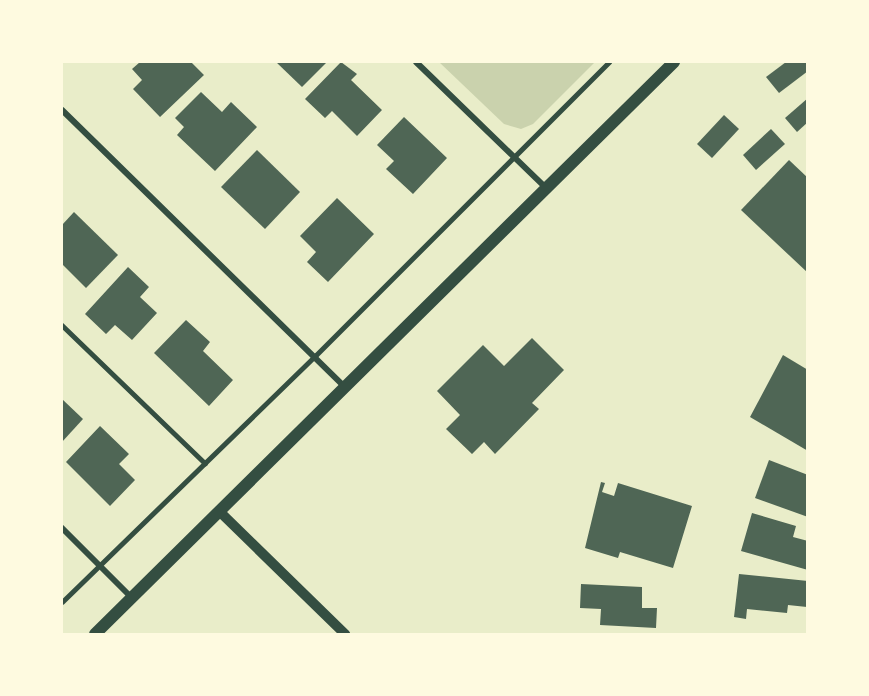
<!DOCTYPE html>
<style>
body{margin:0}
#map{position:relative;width:869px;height:696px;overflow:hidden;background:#e9edc9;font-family:Mulish,sans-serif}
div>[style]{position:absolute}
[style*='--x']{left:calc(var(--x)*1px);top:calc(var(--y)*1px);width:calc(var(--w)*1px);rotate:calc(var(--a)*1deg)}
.green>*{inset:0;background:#cad2ad}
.building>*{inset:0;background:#4f6655}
.service>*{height:4.5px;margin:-2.25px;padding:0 2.25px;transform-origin:2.25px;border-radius:2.25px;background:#344e41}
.minor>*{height:6px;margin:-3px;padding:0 3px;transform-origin:3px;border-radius:3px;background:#344e41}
.tertiary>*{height:10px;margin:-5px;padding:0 5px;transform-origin:5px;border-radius:5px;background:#344e41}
.secondary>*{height:12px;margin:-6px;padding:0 6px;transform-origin:6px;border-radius:6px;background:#344e41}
span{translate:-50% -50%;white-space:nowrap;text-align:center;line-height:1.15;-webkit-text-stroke:4.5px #fefae0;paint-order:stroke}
.frame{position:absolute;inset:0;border:63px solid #fefae0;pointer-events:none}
</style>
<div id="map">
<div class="green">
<i style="clip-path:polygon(439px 62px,595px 62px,533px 124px,521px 129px,504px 124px)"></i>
</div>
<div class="building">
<i style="clip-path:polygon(140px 62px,191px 62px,204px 75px,160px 117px,133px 89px,142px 80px,132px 69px)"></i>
<i style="clip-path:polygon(276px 62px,327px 62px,302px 87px)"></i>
<i style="clip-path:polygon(341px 62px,357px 74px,351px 80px,382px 110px,357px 136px,332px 111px,325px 118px,305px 99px)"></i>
<i style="clip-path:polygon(786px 62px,808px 62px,808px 71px,779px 93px,766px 77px)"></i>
<i style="clip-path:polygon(201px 92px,222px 112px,231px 102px,257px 127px,215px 171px,177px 135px,184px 127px,175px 118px)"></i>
<i style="clip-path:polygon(808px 98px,808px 122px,797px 132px,785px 118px)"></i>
<i style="clip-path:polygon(724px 115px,739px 129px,712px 158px,697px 144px)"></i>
<i style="clip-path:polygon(404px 117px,447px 158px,413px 194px,386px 169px,394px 161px,377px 145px)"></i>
<i style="clip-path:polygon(771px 129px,785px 144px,756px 170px,743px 155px)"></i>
<i style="clip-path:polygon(257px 150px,300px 192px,265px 229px,221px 187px)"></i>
<i style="clip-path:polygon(789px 160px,808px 178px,808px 273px,741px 210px)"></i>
<i style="clip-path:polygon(337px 198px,374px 234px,328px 282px,307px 262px,316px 252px,300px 236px)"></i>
<i style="clip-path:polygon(74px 212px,118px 255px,86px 288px,62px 264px,62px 225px)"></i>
<i style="clip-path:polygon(128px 267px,149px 287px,140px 297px,157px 313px,132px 340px,115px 325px,106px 334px,85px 314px)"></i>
<i style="clip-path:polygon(186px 320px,210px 342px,203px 351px,233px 380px,209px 406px,154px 353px)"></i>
<i style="clip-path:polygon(532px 338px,564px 370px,532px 403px,539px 409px,495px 454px,484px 442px,472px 454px,446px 429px,460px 415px,437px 391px,483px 345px,504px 366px)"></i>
<i style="clip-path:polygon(783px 355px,808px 370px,808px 451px,750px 417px)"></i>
<i style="clip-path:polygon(62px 399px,83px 419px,62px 442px)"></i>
<i style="clip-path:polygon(100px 426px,129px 454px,119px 464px,135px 480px,110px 506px,66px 462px)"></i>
<i style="clip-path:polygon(769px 460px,808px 475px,808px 517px,755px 498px)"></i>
<i style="clip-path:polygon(601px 482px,605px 483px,602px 492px,614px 496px,618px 483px,692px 506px,673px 568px,620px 552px,618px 558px,585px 548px)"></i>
<i style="clip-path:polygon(752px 513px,796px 526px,793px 537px,808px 541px,808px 570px,741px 551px)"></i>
<i style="clip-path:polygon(739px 574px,808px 581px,807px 607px,788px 605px,787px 613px,747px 609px,746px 619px,734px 617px)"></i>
<i style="clip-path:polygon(581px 584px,642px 587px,642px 608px,657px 608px,656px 628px,600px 625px,601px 609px,580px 608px)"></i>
</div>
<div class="service">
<i style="--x:62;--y:325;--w:199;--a:44"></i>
<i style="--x:62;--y:602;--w:353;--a:-44.2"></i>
<i style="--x:315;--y:356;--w:416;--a:-45"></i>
</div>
<div class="minor">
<i style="--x:416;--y:62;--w:181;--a:44.1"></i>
<i style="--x:62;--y:110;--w:396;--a:44.4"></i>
<i style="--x:62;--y:528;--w:99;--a:45"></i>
</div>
<div class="tertiary">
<i style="--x:220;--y:512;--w:175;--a:44.3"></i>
</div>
<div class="secondary">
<i style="--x:95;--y:634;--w:814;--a:-44.65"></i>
</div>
<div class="frame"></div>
</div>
